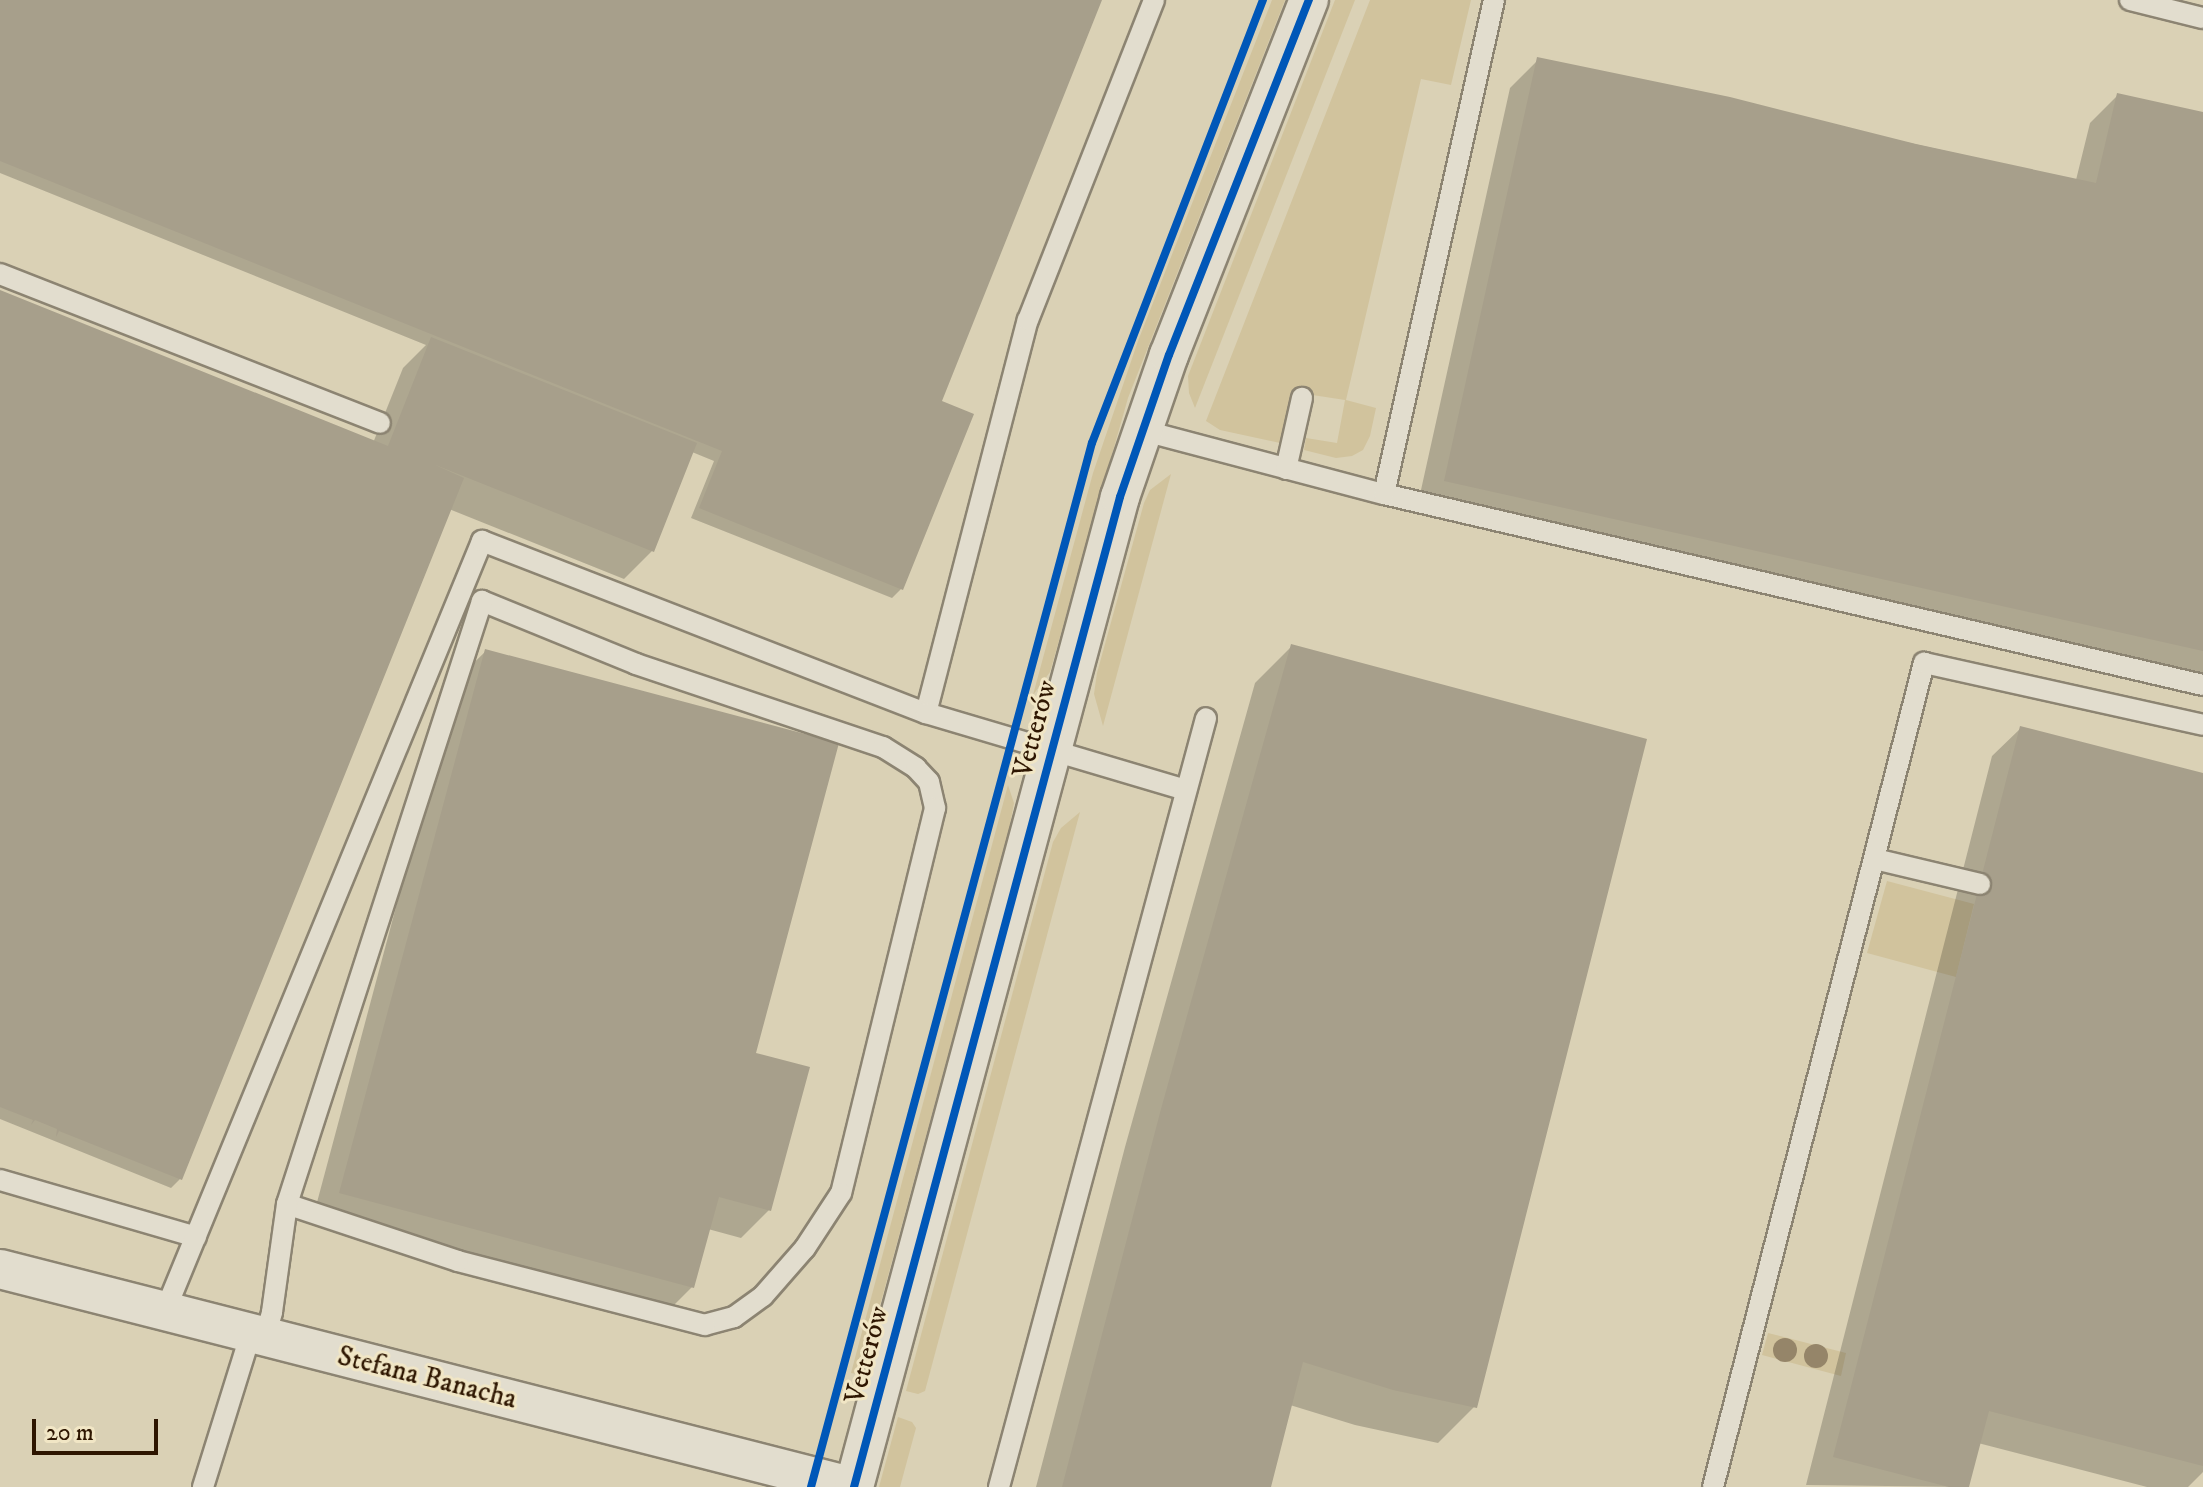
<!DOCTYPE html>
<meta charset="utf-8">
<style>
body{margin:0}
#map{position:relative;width:2203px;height:1487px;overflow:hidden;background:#dad1b5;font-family:"IM FELL DW Pica",serif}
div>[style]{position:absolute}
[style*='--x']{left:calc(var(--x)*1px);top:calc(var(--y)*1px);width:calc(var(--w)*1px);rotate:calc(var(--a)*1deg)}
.green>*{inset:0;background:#d1c39d}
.shadow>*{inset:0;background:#0003}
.building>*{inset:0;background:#a79f8b}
.roads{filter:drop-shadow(2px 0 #8c8472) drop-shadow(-2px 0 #8c8472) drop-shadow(0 2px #8c8472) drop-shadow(0 -2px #8c8472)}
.service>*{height:20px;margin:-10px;padding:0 10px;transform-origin:10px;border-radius:10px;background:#e2ddce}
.minor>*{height:38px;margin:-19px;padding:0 19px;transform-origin:19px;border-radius:19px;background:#e2ddce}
.cycleway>*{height:8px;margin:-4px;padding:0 4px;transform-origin:4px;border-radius:4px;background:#0057b8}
.trees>*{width:24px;height:24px;margin:-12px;border-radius:50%;background:#958569}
span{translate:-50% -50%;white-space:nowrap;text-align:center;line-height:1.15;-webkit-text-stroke:6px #f1e6c5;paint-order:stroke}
.street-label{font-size:28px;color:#2e1601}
.scale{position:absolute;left:32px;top:1419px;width:126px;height:36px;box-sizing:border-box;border:4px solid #2e1601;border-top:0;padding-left:10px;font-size:24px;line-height:28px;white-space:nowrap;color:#2e1601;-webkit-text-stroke:6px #f1e6c5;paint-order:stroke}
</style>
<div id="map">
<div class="green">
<i style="clip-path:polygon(1272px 0,1285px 0,1128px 398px,1050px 672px,1033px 695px,1093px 473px,1138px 341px)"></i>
<i style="clip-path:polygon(1335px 0,1355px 0,1195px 408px,1189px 393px,1188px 376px)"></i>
<i style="clip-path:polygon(1370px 0,1471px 0,1451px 85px,1421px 79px,1346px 400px,1376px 408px,1370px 436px,1363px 450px,1352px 456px,1336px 458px,1304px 450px,1306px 438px,1337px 443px,1345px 400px,1293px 392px,1280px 443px,1220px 430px,1206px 421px)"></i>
<i style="clip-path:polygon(1171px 474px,1103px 726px,1094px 694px,1097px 673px,1144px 503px,1150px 490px)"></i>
<i style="clip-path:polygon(1008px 785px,1014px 803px,1008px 835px,861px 1375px,851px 1373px)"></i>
<i style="clip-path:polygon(1080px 812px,925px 1391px,918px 1394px,906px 1391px,1053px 842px,1061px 828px)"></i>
<i style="clip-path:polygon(1887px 881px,1974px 904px,1956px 977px,1867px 953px)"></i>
<i style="clip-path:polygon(1768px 1333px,1846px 1353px,1841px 1376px,1762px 1355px)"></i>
<i style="clip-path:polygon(898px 1417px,912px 1422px,916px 1428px,900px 1487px,879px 1487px)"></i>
</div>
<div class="shadow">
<i style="clip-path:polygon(0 0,1100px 0,939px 402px,901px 589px,892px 598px,691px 518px,714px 461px,692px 452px,652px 551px,624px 579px,449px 509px,180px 1179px,171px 1188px,0 1119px,0 293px,373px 443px,403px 368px,426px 345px,0 173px)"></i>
<i style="clip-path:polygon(1538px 60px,2076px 180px,2090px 123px,2118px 95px,2203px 114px,2203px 686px,1417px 508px,1510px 88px)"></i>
<i style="clip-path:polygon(1291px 647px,1475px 1406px,1438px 1443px,1355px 1425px,1290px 1405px,1269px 1487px,1036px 1487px,1125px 1147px,1255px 683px)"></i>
<i style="clip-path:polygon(486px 651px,753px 1054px,770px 1209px,741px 1238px,708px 1229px,692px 1287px,664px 1315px,312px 1221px,457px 679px)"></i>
<i style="clip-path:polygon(2021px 728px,2203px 775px,2203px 1472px,2188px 1487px,2147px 1487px,1978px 1443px,1967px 1487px,1806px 1485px,1992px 756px)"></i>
</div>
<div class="building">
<i style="clip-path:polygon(0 0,1102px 0,942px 401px,974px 414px,903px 590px,699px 508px,722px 451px,0 161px)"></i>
<i style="clip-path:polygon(1537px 57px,1730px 97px,1916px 144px,2096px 183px,2117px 93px,2203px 112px,2203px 651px,1444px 481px)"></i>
<i style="clip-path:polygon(0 290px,388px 446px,431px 337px,697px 443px,654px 552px,433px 464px,464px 478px,182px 1180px,59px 1131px,56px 1137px,57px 1129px,35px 1120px,31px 1125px,33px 1120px,0 1107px)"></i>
<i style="clip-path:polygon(1291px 644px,1647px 739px,1477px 1408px,1393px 1390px,1303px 1362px,1271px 1487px,1062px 1487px,1161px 1109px)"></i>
<i style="clip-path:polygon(485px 649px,839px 743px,756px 1053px,810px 1067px,771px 1211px,719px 1197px,694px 1288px,339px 1193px)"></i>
<i style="clip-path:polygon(2020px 726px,2203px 773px,2203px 1466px,1989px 1411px,1969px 1487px,1949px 1487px,1833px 1457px)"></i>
</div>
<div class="roads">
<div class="service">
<i style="--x:2130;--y:0;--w:75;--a:13.9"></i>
<i style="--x:0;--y:274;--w:408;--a:21.4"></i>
<i style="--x:1141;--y:430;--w:251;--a:14.8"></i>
<i style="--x:1384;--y:494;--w:841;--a:13.13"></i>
<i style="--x:1286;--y:469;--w:73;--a:-77.3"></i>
<i style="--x:1384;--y:494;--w:506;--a:-77.45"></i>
<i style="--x:482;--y:601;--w:166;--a:22.2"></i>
<i style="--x:636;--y:664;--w:261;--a:18.6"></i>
<i style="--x:883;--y:747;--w:39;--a:32"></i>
<i style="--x:916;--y:768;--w:19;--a:47"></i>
<i style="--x:929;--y:782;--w:27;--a:77"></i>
<i style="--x:935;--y:808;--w:396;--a:103.7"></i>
<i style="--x:841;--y:1193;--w:66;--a:123.2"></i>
<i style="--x:805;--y:1248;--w:64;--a:131.2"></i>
<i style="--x:763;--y:1296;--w:36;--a:144"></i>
<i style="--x:734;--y:1317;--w:30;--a:165"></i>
<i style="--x:705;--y:1325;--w:255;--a:-165.5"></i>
<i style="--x:458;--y:1261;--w:180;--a:-161.6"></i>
<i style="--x:287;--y:1204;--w:634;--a:-72.08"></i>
<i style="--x:926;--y:713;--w:406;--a:-75.5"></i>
<i style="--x:1028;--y:320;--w:344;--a:-68.5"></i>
<i style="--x:1875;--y:859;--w:108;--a:13.4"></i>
<i style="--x:0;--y:1180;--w:204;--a:16.2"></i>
<i style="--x:165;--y:1311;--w:833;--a:-67.62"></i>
<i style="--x:482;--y:541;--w:476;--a:21.2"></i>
<i style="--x:926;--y:713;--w:271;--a:16.5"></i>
<i style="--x:265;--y:1337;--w:26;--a:-74"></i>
<i style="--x:272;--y:1312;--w:109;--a:-82.1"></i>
<i style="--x:203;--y:1487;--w:161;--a:-72.7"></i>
<i style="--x:999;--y:1487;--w:796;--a:-74.93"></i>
<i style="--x:1713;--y:1487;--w:851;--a:-75.64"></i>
<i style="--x:1924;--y:663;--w:286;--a:12.5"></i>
</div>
<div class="minor">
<i style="--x:0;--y:1269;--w:881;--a:14.32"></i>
<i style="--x:854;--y:1487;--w:1025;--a:-74.96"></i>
<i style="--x:1120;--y:497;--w:150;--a:-71"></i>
<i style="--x:1169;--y:355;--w:382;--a:-68.5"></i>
</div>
</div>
<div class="cycleway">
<i style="--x:811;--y:1487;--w:1081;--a:-74.94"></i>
<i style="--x:1092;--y:443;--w:475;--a:-68.9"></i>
<i style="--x:854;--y:1487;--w:1025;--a:-74.96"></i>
<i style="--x:1120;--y:497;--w:150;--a:-71"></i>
<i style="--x:1169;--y:355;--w:382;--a:-68.5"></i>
</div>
<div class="trees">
<i style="left:1785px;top:1350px"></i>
<i style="left:1816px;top:1356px"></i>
</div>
<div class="street-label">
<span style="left:1035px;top:729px;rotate:-75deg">Vetterów</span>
<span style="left:867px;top:1355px;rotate:-75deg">Vetterów</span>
<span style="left:427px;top:1378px;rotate:14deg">Stefana Banacha</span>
</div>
<div class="scale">20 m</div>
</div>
